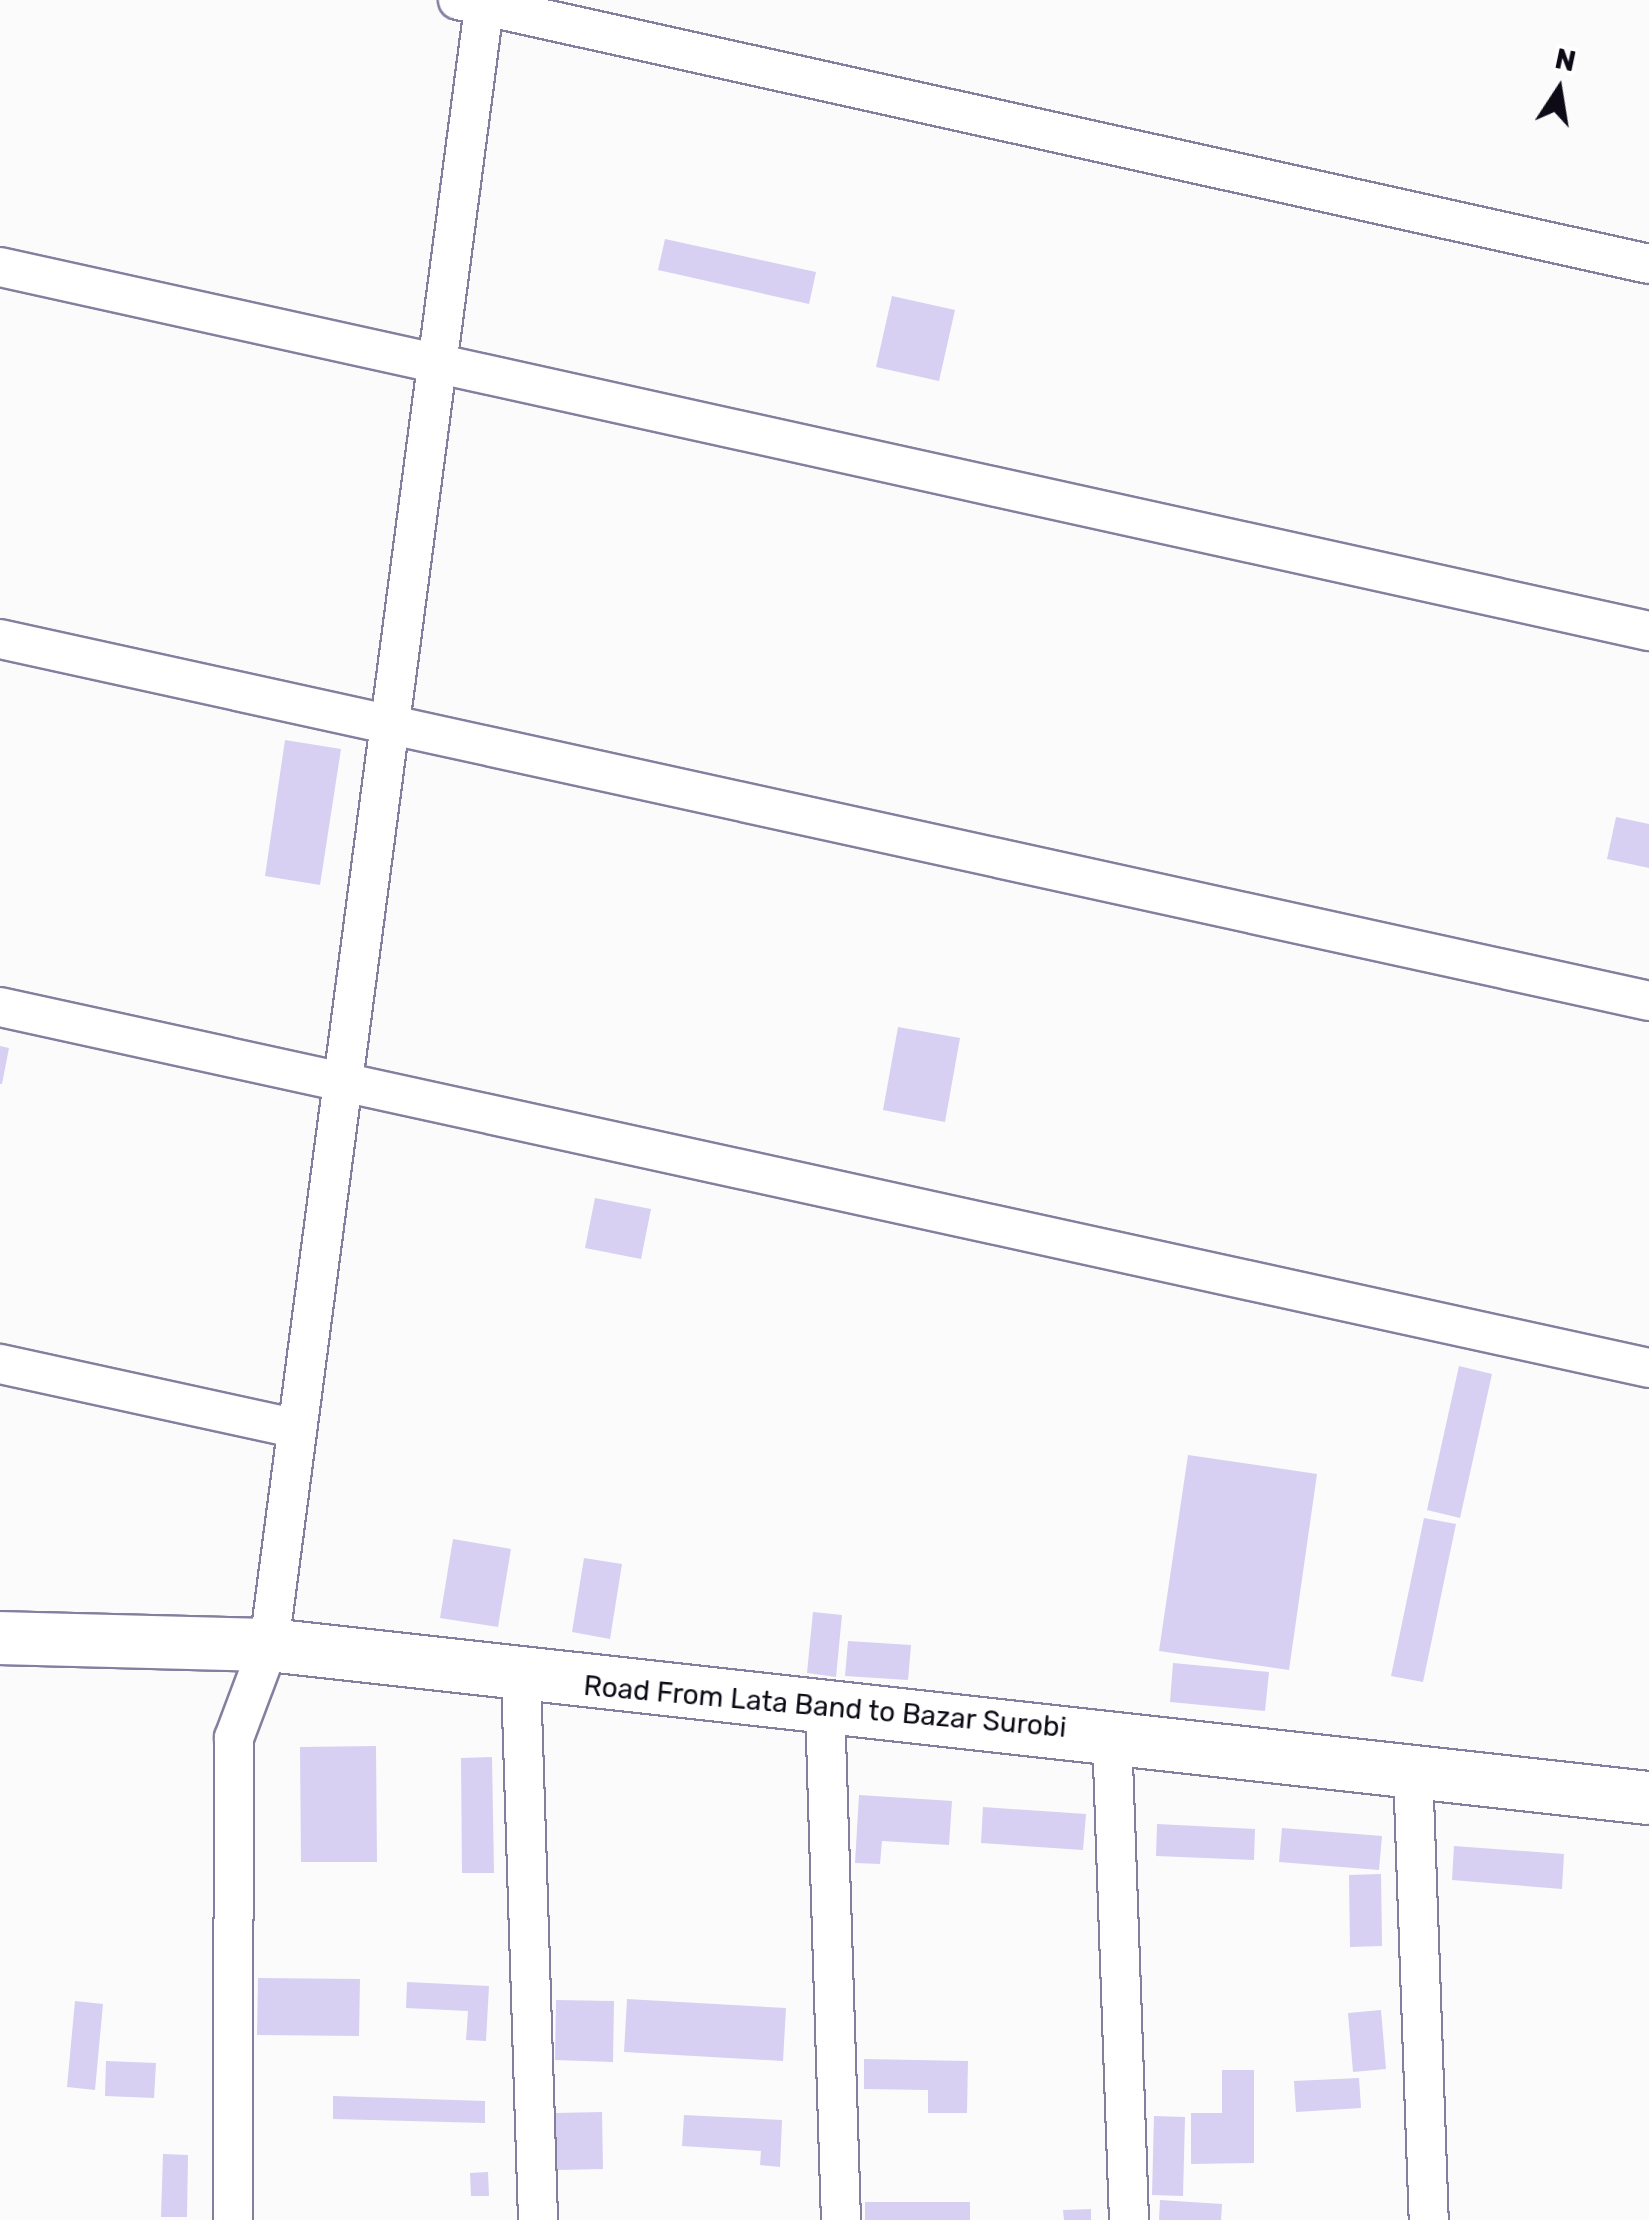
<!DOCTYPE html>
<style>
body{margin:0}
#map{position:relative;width:1649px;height:2220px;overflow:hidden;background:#fbfbfb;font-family:Rubik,sans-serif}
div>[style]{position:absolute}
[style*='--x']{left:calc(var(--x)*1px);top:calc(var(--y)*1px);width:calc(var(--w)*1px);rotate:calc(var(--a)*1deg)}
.building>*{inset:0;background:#d7d0f3}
.roads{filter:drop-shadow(2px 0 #867e9f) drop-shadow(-2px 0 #867e9f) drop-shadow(0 2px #867e9f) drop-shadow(0 -2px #867e9f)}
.street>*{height:38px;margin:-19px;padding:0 19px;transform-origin:19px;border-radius:19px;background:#fff}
.secondary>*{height:52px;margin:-26px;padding:0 26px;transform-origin:26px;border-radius:26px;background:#fff}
span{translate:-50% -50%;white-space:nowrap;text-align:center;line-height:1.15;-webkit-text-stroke:8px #fff;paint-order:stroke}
.street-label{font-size:28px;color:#0e0b17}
.north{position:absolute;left:1509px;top:40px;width:100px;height:100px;-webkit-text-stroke:8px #fff;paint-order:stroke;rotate:12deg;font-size:28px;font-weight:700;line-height:40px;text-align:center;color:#0e0b17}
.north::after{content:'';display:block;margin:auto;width:35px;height:45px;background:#0e0b17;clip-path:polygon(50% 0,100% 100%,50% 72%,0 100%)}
</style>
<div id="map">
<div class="building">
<i style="clip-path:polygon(665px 239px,816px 272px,809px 304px,658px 270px)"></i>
<i style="clip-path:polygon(892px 296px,955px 310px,939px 381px,876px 367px)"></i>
<i style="clip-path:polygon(285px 740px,341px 749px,320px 885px,265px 876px)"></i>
<i style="clip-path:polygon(1616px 817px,1649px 824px,1649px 868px,1607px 859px)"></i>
<i style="clip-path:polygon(898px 1027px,960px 1038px,945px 1122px,883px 1110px)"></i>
<i style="clip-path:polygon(0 1046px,9px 1048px,2px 1084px,0 1084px)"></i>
<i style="clip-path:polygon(595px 1198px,651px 1209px,641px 1259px,585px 1248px)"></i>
<i style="clip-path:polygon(1459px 1366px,1492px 1374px,1460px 1518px,1427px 1510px)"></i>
<i style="clip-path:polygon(1188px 1455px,1317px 1474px,1289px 1670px,1159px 1651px)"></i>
<i style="clip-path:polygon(1424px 1518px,1456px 1524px,1423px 1682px,1391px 1676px)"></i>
<i style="clip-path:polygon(453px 1539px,511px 1549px,498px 1627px,440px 1618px)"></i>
<i style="clip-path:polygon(584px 1558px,622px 1564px,610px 1639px,572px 1632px)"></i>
<i style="clip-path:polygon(813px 1612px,842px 1615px,836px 1677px,807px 1673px)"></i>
<i style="clip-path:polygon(848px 1641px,911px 1645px,908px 1680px,845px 1676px)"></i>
<i style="clip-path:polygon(1173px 1663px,1269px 1672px,1265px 1711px,1170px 1702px)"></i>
<i style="clip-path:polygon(376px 1746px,377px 1862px,301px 1862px,300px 1747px)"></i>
<i style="clip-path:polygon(492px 1757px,494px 1873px,462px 1873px,461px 1758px)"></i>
<i style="clip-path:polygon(859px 1795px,952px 1801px,949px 1845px,882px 1841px,880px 1864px,855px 1863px)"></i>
<i style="clip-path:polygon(983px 1807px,1086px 1814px,1083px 1850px,981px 1843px)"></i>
<i style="clip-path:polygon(1157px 1824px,1255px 1829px,1254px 1860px,1156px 1856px)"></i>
<i style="clip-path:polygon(1282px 1828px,1382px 1836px,1379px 1870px,1279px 1862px)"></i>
<i style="clip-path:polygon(1454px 1846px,1564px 1854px,1562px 1889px,1452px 1880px)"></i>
<i style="clip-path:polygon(1381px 1874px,1382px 1946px,1350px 1947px,1349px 1875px)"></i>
<i style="clip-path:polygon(258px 1978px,360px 1979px,359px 2036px,257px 2035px)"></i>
<i style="clip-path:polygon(407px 1982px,489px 1986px,486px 2041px,466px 2040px,468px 2011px,406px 2008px)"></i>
<i style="clip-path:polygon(627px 1999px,786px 2008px,783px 2061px,624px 2052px)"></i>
<i style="clip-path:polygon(556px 2000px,614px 2001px,613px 2062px,555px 2060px)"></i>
<i style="clip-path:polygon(75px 2001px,103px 2004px,95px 2090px,67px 2087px)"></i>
<i style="clip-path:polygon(1381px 2010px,1386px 2069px,1353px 2072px,1348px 2013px)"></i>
<i style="clip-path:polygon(864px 2059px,968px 2061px,967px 2113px,928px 2113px,928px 2090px,864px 2089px)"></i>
<i style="clip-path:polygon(106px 2061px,156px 2063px,154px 2098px,105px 2096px)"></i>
<i style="clip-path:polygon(1222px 2070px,1254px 2070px,1254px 2163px,1191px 2164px,1191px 2113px,1222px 2113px)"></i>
<i style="clip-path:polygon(1359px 2078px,1361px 2108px,1296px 2112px,1294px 2081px)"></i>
<i style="clip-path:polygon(333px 2096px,485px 2101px,485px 2123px,333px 2119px)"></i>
<i style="clip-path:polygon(602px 2112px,603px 2169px,557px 2170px,555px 2113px)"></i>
<i style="clip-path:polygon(684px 2115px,782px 2120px,780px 2167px,760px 2165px,761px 2151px,682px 2146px)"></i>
<i style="clip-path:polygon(1154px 2116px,1185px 2117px,1183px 2196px,1152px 2195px)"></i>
<i style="clip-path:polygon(163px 2154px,188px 2155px,187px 2217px,161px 2217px)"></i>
<i style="clip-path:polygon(488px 2172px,489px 2196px,471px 2196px,470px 2173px)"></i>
<i style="clip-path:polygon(1160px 2200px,1222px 2204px,1221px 2220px,1159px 2220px)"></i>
<i style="clip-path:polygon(865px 2202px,970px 2202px,970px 2220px,865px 2220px)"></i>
<i style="clip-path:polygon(1091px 2209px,1091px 2220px,1064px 2220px,1063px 2210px)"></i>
</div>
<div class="roads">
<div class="street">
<i style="--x:458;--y:0;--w:1220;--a:12.5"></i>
<i style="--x:0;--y:267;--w:1689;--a:12.45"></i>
<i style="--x:0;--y:639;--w:1688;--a:12.38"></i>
<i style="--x:0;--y:1007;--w:1688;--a:12.35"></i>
<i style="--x:0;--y:1364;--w:304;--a:12.3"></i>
<i style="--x:521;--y:1678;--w:542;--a:88.2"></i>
<i style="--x:825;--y:1706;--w:514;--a:88.22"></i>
<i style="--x:1112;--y:1733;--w:487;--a:88"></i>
<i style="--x:1413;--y:1769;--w:451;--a:88"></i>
<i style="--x:233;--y:2220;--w:482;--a:-89.9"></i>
<i style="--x:234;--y:1738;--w:99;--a:-69.4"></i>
<i style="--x:269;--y:1645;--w:1659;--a:-82.52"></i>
</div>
<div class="secondary">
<i style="--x:0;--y:1638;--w:269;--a:1.5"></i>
<i style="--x:269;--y:1645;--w:1388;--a:6.33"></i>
</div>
</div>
<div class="street-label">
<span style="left:825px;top:1707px;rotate:5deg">Road From Lata Band to Bazar Surobi</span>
</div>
<div class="north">N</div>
</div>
